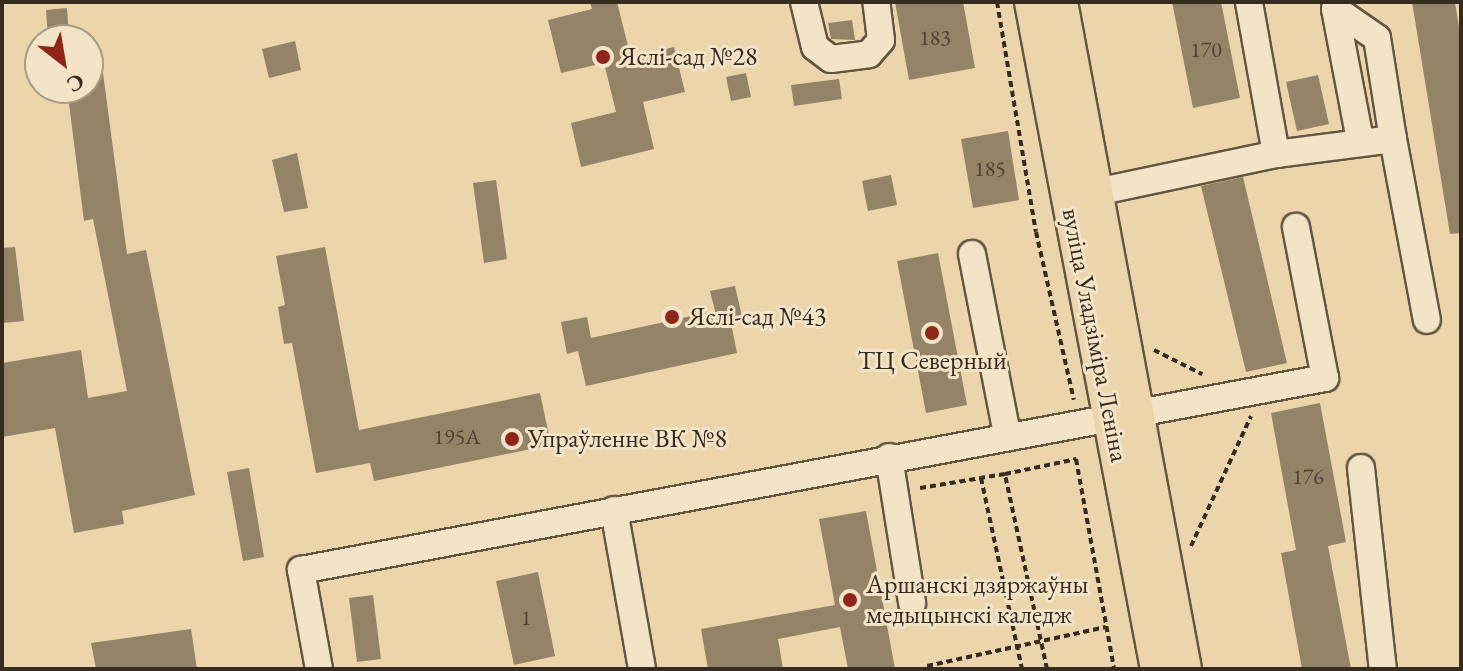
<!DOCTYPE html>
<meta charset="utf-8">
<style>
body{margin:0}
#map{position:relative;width:1463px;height:671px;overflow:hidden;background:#ecd5aa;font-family:"EB Garamond",serif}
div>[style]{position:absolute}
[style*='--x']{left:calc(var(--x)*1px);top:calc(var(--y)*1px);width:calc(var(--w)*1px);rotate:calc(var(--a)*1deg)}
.building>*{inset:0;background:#958368}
.path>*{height:4px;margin-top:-2px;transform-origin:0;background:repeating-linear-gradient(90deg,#372a21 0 6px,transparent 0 10px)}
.roads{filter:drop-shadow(2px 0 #645543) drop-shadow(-2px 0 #645543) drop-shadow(0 2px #645543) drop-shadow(0 -2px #645543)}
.minor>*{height:26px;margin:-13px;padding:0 13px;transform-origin:13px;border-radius:13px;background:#f3e4c8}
.major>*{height:34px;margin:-17px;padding:0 17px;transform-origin:17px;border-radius:17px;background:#ecd5aa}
.dots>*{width:22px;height:22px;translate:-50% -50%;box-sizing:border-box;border:4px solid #f3e4c8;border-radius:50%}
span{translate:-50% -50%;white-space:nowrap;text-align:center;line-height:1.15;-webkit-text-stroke:6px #f3e4c8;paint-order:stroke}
.number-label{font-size:22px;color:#4e4033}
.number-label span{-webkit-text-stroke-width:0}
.poi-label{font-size:26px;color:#372a21}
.left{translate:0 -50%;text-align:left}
.street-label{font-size:26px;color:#372a21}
.frame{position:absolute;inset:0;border:4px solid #372a21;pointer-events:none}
.north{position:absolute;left:24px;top:24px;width:80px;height:80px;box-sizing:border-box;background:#f3e4c8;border:2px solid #a89a85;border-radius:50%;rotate:149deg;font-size:22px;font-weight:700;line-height:32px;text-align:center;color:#372a21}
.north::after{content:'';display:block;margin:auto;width:28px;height:36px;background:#8f2418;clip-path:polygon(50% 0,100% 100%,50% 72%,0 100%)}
</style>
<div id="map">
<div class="building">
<i style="clip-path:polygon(590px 2px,617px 2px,631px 58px,674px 47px,685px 92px,643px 102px,654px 149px,581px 167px,571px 123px,616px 112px,604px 63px,561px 73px,548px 20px,592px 9px)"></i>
<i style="clip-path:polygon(895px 2px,963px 2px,975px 68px,909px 80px)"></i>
<i style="clip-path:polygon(1172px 2px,1221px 2px,1240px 98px,1193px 108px)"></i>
<i style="clip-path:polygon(1412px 2px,1455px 2px,1461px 40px,1461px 233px,1450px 234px)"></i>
<i style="clip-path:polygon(67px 8px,69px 37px,48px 39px,46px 10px)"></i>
<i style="clip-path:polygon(852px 20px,855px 40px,831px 39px,828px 23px)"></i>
<i style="clip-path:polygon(295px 41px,301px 70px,269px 78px,262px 49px)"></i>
<i style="clip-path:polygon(88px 50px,100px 50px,127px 254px,146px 250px,195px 495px,122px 511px,124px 524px,74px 533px,55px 428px,2px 437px,2px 363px,81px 350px,88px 398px,127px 391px,93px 219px,84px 221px,67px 88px,88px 88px)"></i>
<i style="clip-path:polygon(746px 73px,751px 97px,731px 101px,726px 77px)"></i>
<i style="clip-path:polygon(1318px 75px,1329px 124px,1297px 131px,1286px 82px)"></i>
<i style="clip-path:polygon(839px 79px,842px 99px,794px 106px,791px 85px)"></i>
<i style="clip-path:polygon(1008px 131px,1019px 200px,973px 208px,961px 139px)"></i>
<i style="clip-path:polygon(297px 153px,308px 208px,284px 212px,272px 160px)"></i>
<i style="clip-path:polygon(891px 175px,897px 205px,868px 211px,862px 181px)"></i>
<i style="clip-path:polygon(1243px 177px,1287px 363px,1246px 372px,1201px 186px)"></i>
<i style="clip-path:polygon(496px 180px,507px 259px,484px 263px,473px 183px)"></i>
<i style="clip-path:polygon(15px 247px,24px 321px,2px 323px,2px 248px)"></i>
<i style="clip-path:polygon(325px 247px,359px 430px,540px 393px,551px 445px,374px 481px,370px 463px,316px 473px,292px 343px,284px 344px,278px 307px,285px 305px,276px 256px)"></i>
<i style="clip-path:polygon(938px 253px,967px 405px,926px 413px,897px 261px)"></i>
<i style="clip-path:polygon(735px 286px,743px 321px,731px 323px,737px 353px,586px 386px,578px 351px,567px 354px,561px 322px,587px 317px,591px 338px,715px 311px,710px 291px)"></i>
<i style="clip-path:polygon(1320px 403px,1346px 542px,1328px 546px,1351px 669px,1302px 669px,1281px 553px,1296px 550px,1271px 413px)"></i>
<i style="clip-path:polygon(249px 468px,264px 557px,243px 561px,227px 472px)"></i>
<i style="clip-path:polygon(866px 511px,895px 669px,848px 669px,840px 627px,778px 639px,783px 669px,708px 669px,701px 629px,835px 605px,819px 519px)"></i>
<i style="clip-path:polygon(538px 572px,555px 656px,514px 665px,496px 581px)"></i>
<i style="clip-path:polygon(373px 595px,381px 659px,357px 662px,349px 598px)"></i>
<i style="clip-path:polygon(191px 629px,197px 669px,96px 669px,91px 643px)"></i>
</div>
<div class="path">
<i style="--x:997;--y:2;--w:233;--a:80.4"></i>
<i style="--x:1036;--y:232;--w:172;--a:77.3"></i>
<i style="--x:1154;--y:350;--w:54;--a:26.6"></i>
<i style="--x:1076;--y:459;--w:213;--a:79.7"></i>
<i style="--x:1005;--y:474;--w:24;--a:171"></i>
<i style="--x:981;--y:478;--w:195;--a:77.9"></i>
<i style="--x:920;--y:488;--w:62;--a:-9.3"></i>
<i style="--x:1191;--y:546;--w:143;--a:-65.2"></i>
<i style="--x:927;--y:666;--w:183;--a:-12.3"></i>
<i style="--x:1047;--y:669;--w:199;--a:-102.2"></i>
<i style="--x:1005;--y:474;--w:73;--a:-11.9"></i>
</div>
<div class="roads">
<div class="minor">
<i style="--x:804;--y:2;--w:46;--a:76.3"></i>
<i style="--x:815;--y:47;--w:20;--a:37"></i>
<i style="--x:831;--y:59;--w:38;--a:-7"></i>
<i style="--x:869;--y:54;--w:18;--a:-49"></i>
<i style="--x:881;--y:40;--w:38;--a:-97"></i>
<i style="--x:1360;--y:140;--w:133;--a:-100.8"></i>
<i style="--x:1335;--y:9;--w:51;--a:34.6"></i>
<i style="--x:1377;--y:38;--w:102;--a:81"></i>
<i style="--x:1276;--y:154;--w:118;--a:-7.3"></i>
<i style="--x:1393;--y:139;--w:184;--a:79.4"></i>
<i style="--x:1096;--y:192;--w:184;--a:-11.9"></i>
<i style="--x:1276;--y:154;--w:154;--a:-100.1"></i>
<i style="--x:972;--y:254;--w:183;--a:79"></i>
<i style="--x:889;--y:457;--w:148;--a:81"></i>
<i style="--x:1361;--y:468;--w:202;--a:83.8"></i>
<i style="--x:614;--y:510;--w:161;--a:80"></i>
<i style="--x:319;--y:669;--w:101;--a:-100.3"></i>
<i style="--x:301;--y:570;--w:1042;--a:-10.62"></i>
<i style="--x:1325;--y:378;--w:154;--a:-100.9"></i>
</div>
<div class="major">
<i style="--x:1032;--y:2;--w:679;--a:79.3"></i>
<i style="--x:1060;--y:2;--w:678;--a:79.47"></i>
</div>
</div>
<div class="dots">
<i style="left:603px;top:57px;background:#8f2418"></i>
<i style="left:672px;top:317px;background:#8f2418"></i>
<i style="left:932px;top:333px;background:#8f2418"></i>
<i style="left:512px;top:439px;background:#8f2418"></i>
<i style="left:850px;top:600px;background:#8f2418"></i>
</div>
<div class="number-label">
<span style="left:935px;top:38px">183</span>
<span style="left:1206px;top:50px">170</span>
<span style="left:990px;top:169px">185</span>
<span style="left:457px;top:437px">195А</span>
<span style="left:1308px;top:477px">176</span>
<span style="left:526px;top:618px">1</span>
</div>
<div class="poi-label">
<span class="left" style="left:619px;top:57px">Яслі-сад №28</span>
<span class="left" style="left:688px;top:317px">Яслі-сад №43</span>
<span style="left:932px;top:361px">ТЦ Северный</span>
<span class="left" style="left:528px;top:439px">Упраўленне ВК №8</span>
<span class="left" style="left:866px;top:600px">Аршанскі дзяржаўны<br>медыцынскі каледж</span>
</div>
<div class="street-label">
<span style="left:1095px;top:335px;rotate:79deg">вуліца Уладзіміра Леніна</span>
</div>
<div class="frame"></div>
<div class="north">С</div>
</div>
